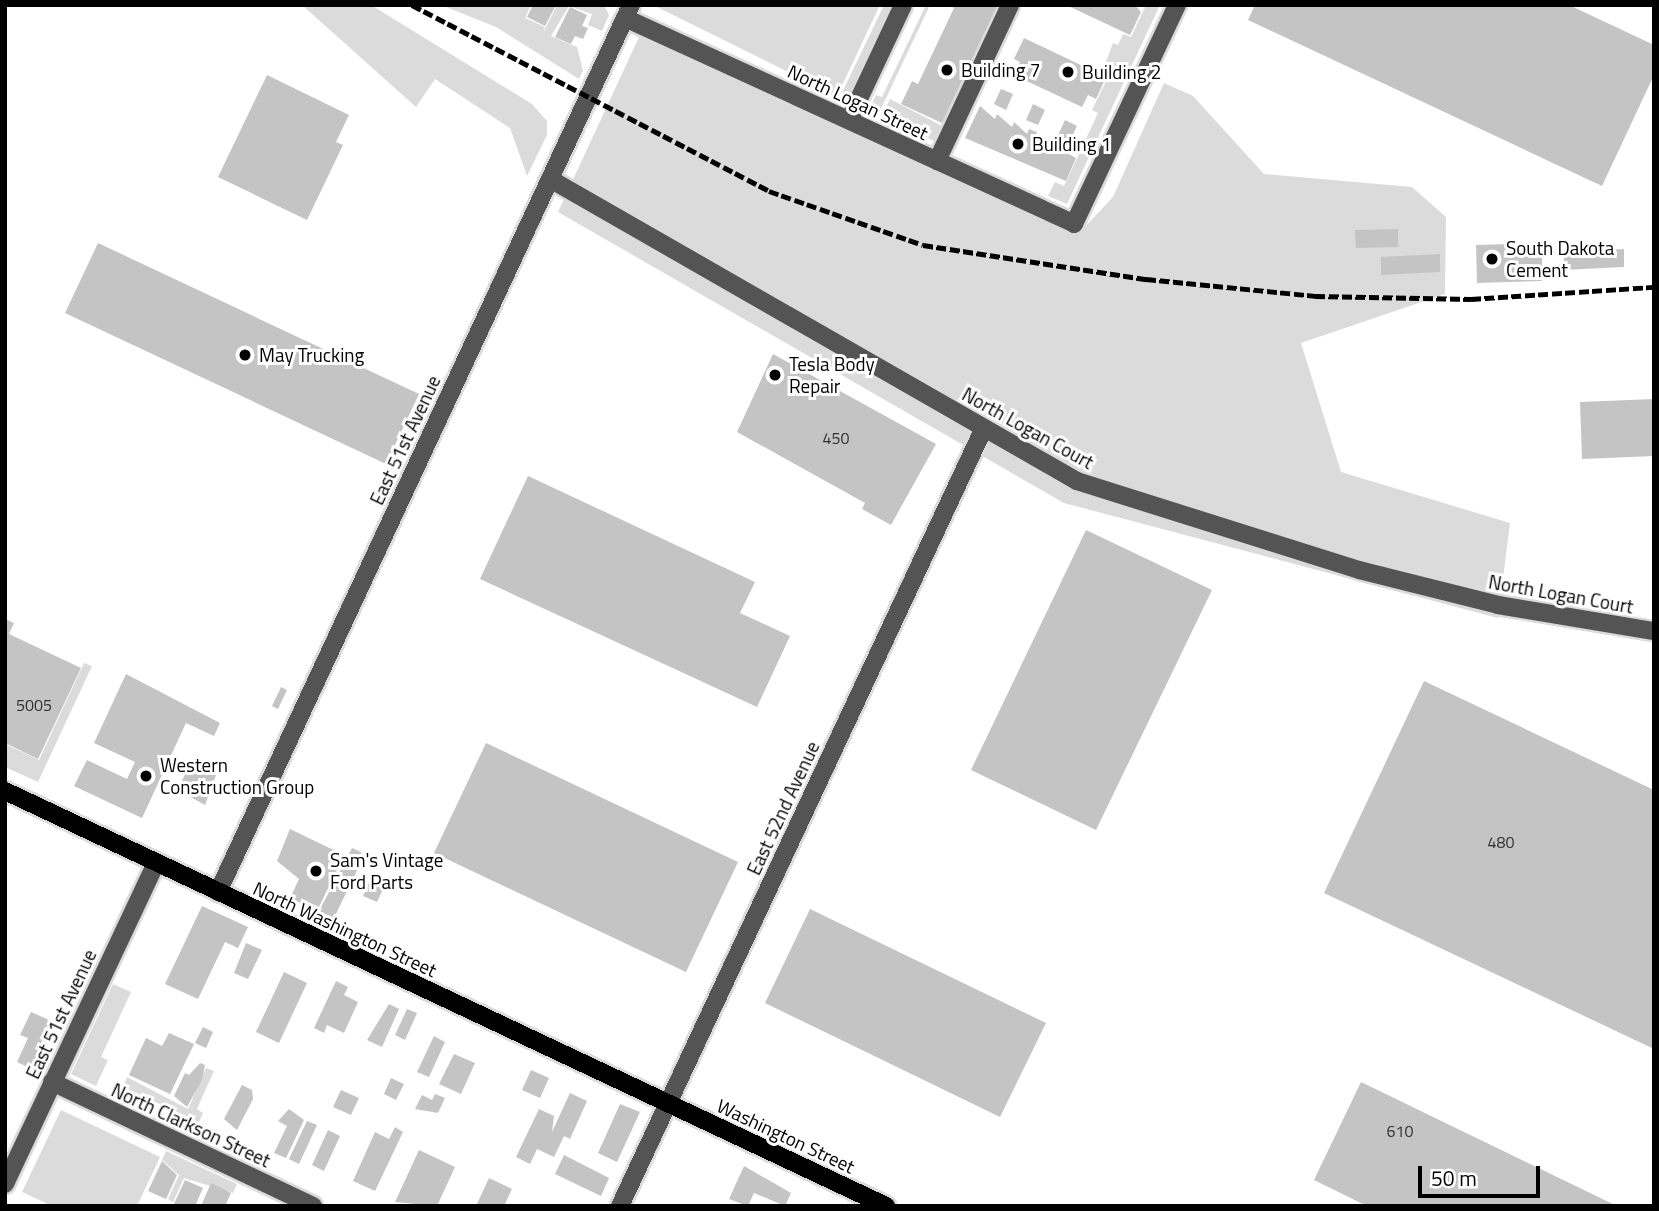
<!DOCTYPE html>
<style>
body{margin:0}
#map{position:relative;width:1659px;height:1211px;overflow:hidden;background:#fff;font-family:"Titillium Web",sans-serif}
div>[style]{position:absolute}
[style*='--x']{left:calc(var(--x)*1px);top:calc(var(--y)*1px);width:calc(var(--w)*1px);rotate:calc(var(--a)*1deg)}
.green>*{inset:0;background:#dbdbdb}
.building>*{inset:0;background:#c4c4c4}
.roads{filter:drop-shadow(2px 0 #dbdbdb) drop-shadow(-2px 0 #dbdbdb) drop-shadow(0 2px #dbdbdb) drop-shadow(0 -2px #dbdbdb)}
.minor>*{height:18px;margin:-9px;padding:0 9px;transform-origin:9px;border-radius:9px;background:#545454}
.major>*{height:18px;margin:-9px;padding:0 9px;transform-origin:9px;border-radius:9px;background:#000}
.rail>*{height:5px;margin-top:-2.5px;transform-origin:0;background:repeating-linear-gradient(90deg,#000 0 10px,transparent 0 13.5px)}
.dots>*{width:19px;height:19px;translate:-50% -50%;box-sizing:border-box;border:4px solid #fff;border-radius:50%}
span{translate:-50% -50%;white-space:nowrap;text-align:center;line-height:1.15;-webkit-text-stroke:6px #fff;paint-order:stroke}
.number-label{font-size:16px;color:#313131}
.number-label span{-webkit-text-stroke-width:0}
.poi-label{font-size:19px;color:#000}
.left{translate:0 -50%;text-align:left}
.street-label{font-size:19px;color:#000}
.frame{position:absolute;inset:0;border:7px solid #000;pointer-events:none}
.scale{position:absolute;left:1418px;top:1166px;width:122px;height:32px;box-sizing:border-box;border:4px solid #000;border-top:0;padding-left:9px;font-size:21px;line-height:24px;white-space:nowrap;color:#000;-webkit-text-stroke:5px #fff;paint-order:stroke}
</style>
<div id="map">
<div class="green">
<i style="clip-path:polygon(302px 5px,371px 5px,532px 104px,547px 121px,547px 135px,527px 176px,510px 128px,435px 79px,416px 107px)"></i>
<i style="clip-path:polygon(441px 5px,531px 5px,525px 18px,545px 27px,543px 33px,557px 5px,604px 5px,609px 15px,602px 31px,588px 25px,592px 14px,569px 6px,551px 36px,577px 47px,583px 70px,579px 79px,496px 27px)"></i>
<i style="clip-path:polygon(653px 5px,880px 5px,837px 96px)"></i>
<i style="clip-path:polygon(884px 5px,892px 5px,848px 96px,840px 97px)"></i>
<i style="clip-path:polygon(926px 5px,930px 5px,878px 115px,870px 107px,876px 95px,882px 97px)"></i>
<i style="clip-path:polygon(1146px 5px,1160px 5px,1067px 204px,1048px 196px,1055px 182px,1064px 186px,1098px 113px,1092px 110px,1108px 77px,1102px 73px,1113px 43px,1118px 45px,1123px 34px,1131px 37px)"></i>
<i style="clip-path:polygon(639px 37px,1051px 225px,1080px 232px,1113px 197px,1164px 83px,1193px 96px,1264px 174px,1412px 187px,1446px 217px,1445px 294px,1301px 343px,1341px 472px,1510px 523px,1498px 618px,1064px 503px,558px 212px)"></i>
<i style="clip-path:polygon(890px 99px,944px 127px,939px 139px,934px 141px,882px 117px)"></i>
<i style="clip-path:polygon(84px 663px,92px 666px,38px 782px,5px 767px,5px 744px,39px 760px)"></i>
<i style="clip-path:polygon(113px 984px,131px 992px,101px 1057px,108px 1060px,96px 1086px,71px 1074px)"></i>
<i style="clip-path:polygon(206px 1068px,214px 1071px,197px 1109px,203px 1113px,199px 1122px,123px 1087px,127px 1077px,188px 1109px)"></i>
<i style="clip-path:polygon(61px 1110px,160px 1157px,137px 1206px,52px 1206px,22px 1192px)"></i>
<i style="clip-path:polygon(166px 1151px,237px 1184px,233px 1193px,184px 1178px,173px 1202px,168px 1199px,179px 1175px,162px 1160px)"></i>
</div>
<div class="building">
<i style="clip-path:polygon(533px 5px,556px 5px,545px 26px,527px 17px)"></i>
<i style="clip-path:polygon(949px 5px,998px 5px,942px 123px,901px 104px,912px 81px,918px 84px,954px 8px)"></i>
<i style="clip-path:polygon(1066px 5px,1135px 5px,1141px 12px,1130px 35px)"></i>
<i style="clip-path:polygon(1255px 5px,1569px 5px,1654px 45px,1654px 75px,1602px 186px,1248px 20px)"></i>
<i style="clip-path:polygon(570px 7px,587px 15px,582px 26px,588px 28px,583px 39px,575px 36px,571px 44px,555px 37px)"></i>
<i style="clip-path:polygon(1024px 38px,1106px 77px,1096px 99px,1088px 95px,1082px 107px,1014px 75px,1020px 62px,1014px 59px)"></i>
<i style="clip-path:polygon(267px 75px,349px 115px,336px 142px,343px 145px,307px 220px,218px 177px)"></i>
<i style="clip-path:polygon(1001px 89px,1013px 94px,1006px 110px,994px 104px)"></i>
<i style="clip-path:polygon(1033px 104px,1045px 110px,1038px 125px,1026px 120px)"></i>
<i style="clip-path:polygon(980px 106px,995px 119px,997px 114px,1012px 127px,1014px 122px,1027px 134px,1029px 129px,1037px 132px,1035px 138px,1054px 141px,1052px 146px,1060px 150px,1062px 145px,1069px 148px,1067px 153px,1076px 158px,1066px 181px,965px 138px)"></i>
<i style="clip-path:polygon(1065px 120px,1077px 126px,1070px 141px,1058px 135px)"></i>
<i style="clip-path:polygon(1398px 229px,1398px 247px,1356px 248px,1355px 230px)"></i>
<i style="clip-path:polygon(98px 243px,419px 394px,386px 464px,65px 313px)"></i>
<i style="clip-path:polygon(1542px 243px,1542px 281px,1477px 283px,1476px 245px)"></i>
<i style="clip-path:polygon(1624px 249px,1624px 267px,1564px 270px,1564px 252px)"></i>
<i style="clip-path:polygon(1440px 254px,1440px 272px,1381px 275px,1381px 257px)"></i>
<i style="clip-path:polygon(773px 354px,936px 444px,891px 525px,862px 509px,865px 503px,737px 432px)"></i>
<i style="clip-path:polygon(1654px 399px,1654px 456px,1582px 459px,1580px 402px)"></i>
<i style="clip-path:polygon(528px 476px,755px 582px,740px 613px,790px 636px,757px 707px,480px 579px)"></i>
<i style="clip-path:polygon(1086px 530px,1212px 590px,1096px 830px,971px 770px)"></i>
<i style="clip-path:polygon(5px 619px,14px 623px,9px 634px,81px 668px,38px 759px,5px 743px)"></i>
<i style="clip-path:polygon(126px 674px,220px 723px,214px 736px,186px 723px,142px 818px,74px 786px,87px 760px,127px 779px,135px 762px,94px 743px)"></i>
<i style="clip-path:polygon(1424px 681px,1654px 790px,1654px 1049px,1324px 893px)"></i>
<i style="clip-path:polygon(281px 687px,287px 690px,278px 709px,272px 706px)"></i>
<i style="clip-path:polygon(486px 743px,738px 862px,686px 972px,434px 853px)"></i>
<i style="clip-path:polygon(190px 763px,216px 775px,205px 805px,178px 790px)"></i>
<i style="clip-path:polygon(290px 829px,344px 855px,317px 911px,290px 898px,299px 879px,277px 861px)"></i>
<i style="clip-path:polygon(352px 848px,361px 852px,362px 860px,334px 918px,319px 911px)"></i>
<i style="clip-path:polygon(371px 878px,385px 885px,377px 902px,363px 896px)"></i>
<i style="clip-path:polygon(202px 906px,248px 927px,238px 948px,225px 942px,198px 999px,165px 984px)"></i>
<i style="clip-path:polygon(810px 909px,1046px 1023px,1000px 1117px,765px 1003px)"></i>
<i style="clip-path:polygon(246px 943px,262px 950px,248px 979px,234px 973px)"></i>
<i style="clip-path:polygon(284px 972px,307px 983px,279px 1043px,256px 1032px)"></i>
<i style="clip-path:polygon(336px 981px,348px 987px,344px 995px,358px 1002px,344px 1033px,327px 1025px,324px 1033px,314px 1028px)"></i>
<i style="clip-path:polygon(389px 1004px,399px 1009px,382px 1047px,367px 1040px)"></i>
<i style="clip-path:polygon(407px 1009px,417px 1013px,405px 1040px,395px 1035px)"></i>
<i style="clip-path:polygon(31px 1012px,56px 1023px,34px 1070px,17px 1062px,28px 1038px,20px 1035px)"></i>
<i style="clip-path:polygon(203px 1027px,213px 1032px,206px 1048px,195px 1043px)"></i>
<i style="clip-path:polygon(169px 1033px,194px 1044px,170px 1094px,129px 1075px,146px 1038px,162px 1046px)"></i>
<i style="clip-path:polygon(434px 1036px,445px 1042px,429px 1077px,417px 1072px)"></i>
<i style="clip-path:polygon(454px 1054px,475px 1063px,461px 1094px,439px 1084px)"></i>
<i style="clip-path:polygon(200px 1063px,205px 1065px,202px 1080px,187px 1107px,174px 1096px,185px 1073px,189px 1075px)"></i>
<i style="clip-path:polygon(531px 1070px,549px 1078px,540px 1098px,522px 1090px)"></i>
<i style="clip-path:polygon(391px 1078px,404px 1084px,396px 1100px,384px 1094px)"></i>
<i style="clip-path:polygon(1361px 1082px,1617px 1206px,1367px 1206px,1314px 1180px)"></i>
<i style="clip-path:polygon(242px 1085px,252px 1090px,253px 1099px,237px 1130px,224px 1119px)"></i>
<i style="clip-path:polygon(341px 1090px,359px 1098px,351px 1115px,333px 1107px)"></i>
<i style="clip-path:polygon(570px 1093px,587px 1101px,570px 1139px,564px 1136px,554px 1157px,537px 1149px,530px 1164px,516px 1157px,539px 1109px,554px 1116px,552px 1132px)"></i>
<i style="clip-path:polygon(435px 1094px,445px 1098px,438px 1113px,415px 1109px,422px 1095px,432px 1100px)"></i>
<i style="clip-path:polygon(620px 1104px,640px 1112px,617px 1162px,598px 1153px)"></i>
<i style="clip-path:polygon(289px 1109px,304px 1120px,286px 1158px,274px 1153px,287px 1126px,278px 1121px)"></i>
<i style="clip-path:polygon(307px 1121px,317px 1125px,299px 1164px,289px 1159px)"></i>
<i style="clip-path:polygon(395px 1127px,403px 1132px,375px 1191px,353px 1181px,375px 1132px,389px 1139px)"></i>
<i style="clip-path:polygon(328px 1130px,340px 1136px,324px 1171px,312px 1165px)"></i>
<i style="clip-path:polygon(419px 1150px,455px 1167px,437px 1206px,395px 1202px)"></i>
<i style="clip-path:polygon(564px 1155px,609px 1178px,601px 1196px,555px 1174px)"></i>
<i style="clip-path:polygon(162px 1161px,177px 1175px,166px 1199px,148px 1191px)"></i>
<i style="clip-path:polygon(744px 1166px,791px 1193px,785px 1206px,754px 1193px,748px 1206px,729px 1199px)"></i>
<i style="clip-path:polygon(489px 1178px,512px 1189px,504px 1206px,476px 1206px)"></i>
<i style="clip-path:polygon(185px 1180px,203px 1188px,195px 1206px,173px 1206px)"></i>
<i style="clip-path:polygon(211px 1183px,231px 1193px,225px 1206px,201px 1206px)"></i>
</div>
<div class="roads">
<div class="minor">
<i style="--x:625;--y:18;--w:494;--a:24.6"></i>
<i style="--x:1074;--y:224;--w:242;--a:-64.8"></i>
<i style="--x:849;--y:120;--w:127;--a:-64.8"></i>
<i style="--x:937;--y:161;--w:172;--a:-64.9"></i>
<i style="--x:550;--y:179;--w:607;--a:29.82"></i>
<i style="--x:1077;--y:481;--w:296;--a:17.5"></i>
<i style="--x:1359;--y:570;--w:143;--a:14.1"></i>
<i style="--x:1498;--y:605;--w:158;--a:9.5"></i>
<i style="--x:218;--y:892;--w:978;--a:-65.03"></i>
<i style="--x:52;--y:1082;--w:289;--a:25.4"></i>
<i style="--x:5;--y:1184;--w:355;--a:-64.8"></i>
<i style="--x:620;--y:1206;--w:859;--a:-64.93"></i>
</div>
<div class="major">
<i style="--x:5;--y:791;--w:974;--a:25.22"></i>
</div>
</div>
<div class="rail">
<i style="--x:412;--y:5;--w:403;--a:27.5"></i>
<i style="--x:769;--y:191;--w:163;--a:19.3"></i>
<i style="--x:923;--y:245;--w:226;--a:8.7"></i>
<i style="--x:1146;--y:279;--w:170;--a:5.7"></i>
<i style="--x:1315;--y:296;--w:156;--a:1.1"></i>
<i style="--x:1471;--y:299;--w:183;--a:-3.8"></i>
</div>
<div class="dots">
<i style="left:947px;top:70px;background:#000"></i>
<i style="left:1068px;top:72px;background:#000"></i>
<i style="left:1018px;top:144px;background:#000"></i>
<i style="left:1492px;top:259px;background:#000"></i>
<i style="left:245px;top:355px;background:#000"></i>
<i style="left:775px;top:375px;background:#000"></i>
<i style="left:146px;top:776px;background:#000"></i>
<i style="left:316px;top:871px;background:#000"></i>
</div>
<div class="number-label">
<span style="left:836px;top:438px">450</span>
<span style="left:34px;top:705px">5005</span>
<span style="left:1501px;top:842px">480</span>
<span style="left:1400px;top:1131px">610</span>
</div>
<div class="poi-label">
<span class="left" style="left:961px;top:70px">Building 7</span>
<span class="left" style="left:1082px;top:72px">Building 2</span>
<span class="left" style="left:1032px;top:144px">Building 1</span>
<span class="left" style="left:1506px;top:259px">South Dakota<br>Cement</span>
<span class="left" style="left:259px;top:355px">May Trucking</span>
<span class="left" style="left:789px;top:375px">Tesla Body<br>Repair</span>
<span class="left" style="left:160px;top:776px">Western<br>Construction Group</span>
<span class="left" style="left:330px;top:871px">Sam's Vintage<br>Ford Parts</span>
</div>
<div class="street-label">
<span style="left:858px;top:102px;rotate:25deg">North Logan Street</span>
<span style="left:1028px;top:428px;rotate:29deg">North Logan Court</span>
<span style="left:405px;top:440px;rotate:-65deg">East 51st Avenue</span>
<span style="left:1561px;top:594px;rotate:10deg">North Logan Court</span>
<span style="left:783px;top:808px;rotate:-65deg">East 52nd Avenue</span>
<span style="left:345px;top:929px;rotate:25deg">North Washington Street</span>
<span style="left:61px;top:1014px;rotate:-65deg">East 51st Avenue</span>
<span style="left:191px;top:1125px;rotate:25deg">North Clarkson Street</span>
<span style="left:786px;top:1136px;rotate:25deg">Washington Street</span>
</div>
<div class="frame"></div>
<div class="scale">50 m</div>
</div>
